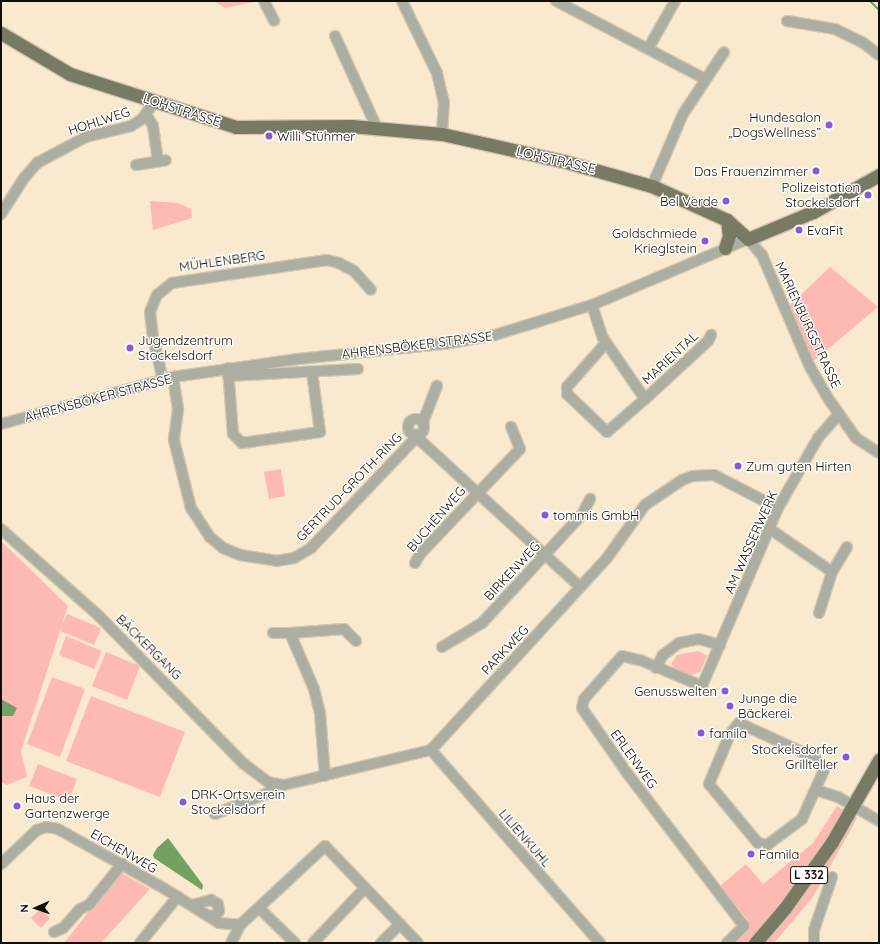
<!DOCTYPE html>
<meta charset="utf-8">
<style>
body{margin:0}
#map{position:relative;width:880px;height:944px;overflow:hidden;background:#f9e9cf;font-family:Quicksand,sans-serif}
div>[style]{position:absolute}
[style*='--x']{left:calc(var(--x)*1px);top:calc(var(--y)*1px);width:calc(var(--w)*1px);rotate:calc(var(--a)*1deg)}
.green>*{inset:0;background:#feb9b3}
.water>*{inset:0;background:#72a163}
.stream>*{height:2px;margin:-1px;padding:0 1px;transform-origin:1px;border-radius:1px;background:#72a163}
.roads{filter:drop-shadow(1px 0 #d4c6af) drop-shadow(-1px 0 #d4c6af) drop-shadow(0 1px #d4c6af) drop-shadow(0 -1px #d4c6af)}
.minor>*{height:10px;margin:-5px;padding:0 5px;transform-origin:5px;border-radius:5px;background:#adaea2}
.minor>.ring{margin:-5px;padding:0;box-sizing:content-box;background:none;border:10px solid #adaea2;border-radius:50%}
.major>*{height:13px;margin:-6.5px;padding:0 6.5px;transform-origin:6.5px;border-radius:6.5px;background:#797a64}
.dots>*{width:11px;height:11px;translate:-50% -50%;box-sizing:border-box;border:2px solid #fff;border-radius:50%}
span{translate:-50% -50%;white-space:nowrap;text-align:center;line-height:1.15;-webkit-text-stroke:3px #fff;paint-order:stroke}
.shield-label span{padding:1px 3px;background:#fff;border:1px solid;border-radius:3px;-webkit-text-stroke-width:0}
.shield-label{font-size:12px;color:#120d05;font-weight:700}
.street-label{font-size:13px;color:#120d05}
.poi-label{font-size:13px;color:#120d05}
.right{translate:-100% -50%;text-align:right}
.left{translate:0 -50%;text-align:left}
.frame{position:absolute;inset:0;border:2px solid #120d05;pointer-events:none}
.north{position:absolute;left:16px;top:888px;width:40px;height:40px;-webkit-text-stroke:3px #fff;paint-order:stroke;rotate:268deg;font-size:11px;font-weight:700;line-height:16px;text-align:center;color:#120d05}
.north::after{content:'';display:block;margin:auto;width:14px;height:18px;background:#120d05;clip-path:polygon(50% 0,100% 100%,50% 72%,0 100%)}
</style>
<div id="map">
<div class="green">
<i style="clip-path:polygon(214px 1px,259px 1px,225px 8px)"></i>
<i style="clip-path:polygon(150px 201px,178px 203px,191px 209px,192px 218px,153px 230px)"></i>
<i style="clip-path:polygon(830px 267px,878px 307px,810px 364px,787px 308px)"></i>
<i style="clip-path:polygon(281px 469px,285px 496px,269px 499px,264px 472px)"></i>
<i style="clip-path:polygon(1px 541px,68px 606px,61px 627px,67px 614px,101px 628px,94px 645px,60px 631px,21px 751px,27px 777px,7px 785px,1px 782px)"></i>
<i style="clip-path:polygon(66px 636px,102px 651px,94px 669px,59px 655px)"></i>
<i style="clip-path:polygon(698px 651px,707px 656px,700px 672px,691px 675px,678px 672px,671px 664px,677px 655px)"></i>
<i style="clip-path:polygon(106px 652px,140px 666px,127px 700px,92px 686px)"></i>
<i style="clip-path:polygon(52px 677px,85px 689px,60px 757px,27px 744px)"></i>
<i style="clip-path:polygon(91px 696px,185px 732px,160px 797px,66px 761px)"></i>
<i style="clip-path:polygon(38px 764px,77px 779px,69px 801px,29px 786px)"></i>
<i style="clip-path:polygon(837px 806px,857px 818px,813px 897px,774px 943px,729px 943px,749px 921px,720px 886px,746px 864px,763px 884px,813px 843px)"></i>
<i style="clip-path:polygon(120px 872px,150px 889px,101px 943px,64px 943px)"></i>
<i style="clip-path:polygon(41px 908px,50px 918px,41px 928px,31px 918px)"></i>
</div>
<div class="water">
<i style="clip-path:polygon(1px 699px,17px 708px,13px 716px,1px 716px)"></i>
<i style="clip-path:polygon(168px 838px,203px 885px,202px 890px,154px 858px,153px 855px,157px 848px)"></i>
</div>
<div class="stream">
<i style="--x:871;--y:2;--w:11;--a:45"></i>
</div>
<div class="roads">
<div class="minor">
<i style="--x:264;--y:1;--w:22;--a:63"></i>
<i style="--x:402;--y:1;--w:80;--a:64.1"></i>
<i style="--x:437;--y:73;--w:31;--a:77"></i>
<i style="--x:444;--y:103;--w:31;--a:94"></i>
<i style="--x:556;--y:1;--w:168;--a:27.6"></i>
<i style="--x:787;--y:21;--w:49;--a:9.5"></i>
<i style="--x:835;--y:29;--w:30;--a:26"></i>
<i style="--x:862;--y:42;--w:21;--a:37"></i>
<i style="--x:335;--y:36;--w:101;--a:65.5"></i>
<i style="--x:648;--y:49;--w:55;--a:-60.6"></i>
<i style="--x:146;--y:114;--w:14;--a:60"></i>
<i style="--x:153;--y:126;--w:35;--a:82"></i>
<i style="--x:136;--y:165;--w:30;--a:-9"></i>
<i style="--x:652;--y:186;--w:78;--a:-66.7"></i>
<i style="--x:683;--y:114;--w:74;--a:-56.5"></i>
<i style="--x:1;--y:214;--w:43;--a:-57.4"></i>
<i style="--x:24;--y:178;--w:20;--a:-49"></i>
<i style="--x:37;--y:163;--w:55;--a:-28"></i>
<i style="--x:86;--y:137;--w:46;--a:-13.7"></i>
<i style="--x:131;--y:126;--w:13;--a:-32"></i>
<i style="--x:142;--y:119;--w:22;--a:-54"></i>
<i style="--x:592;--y:305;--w:35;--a:72"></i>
<i style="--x:603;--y:338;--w:74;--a:55.5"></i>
<i style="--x:645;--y:399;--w:86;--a:-42.6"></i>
<i style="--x:708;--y:341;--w:7;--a:-63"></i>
<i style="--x:606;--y:343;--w:59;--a:131.6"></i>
<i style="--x:567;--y:387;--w:7;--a:90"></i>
<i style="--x:567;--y:394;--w:55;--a:43.5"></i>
<i style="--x:607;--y:432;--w:50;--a:-41"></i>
<i style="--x:228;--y:368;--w:66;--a:85.7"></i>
<i style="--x:233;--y:434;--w:13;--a:45"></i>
<i style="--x:242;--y:443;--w:79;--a:-8"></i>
<i style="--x:320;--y:432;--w:61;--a:-97.6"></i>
<i style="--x:228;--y:376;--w:130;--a:-3.1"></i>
<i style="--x:173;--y:377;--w:33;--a:81"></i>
<i style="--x:178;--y:410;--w:30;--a:98"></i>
<i style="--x:174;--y:440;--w:70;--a:76"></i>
<i style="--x:191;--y:508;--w:35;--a:57"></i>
<i style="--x:210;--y:537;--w:17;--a:40"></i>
<i style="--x:223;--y:548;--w:18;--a:22"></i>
<i style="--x:240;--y:555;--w:36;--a:9"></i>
<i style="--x:276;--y:561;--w:18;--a:-9"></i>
<i style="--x:294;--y:558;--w:20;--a:-30"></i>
<i style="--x:311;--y:548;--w:148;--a:-46.4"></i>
<i style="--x:413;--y:441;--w:6;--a:-90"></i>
<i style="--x:163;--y:380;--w:44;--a:-103.1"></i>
<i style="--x:153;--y:337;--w:25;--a:-97"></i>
<i style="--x:150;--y:312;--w:18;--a:-68"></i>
<i style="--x:157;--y:295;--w:19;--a:-39"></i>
<i style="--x:172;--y:283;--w:157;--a:-8.4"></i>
<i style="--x:327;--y:260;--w:12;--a:14"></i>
<i style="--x:339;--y:263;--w:17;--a:28"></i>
<i style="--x:354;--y:271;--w:25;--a:48"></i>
<i class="ring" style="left:408px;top:419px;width:6px;height:6px"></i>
<i style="--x:423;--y:422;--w:39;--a:-69"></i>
<i style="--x:1;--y:424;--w:178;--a:-15.3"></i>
<i style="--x:173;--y:377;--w:126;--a:-8.2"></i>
<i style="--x:298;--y:359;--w:147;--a:-5.9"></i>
<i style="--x:444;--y:344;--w:52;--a:-10"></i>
<i style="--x:495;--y:335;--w:102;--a:-17.2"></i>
<i style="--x:592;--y:305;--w:169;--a:-22.9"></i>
<i style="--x:748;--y:239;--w:21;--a:49"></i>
<i style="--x:762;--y:255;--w:122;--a:66.8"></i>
<i style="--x:810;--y:367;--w:39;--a:60"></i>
<i style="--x:830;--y:401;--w:45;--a:54.9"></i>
<i style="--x:856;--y:438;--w:27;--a:33"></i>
<i style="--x:419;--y:435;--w:8;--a:67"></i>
<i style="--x:422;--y:442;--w:214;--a:42.5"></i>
<i style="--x:1;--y:529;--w:131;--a:41.6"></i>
<i style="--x:99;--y:616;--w:207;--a:45.6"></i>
<i style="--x:244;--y:764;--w:30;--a:37"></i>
<i style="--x:268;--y:782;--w:16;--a:11"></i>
<i style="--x:284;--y:785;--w:151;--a:-13.4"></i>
<i style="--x:431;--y:750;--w:260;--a:-47.5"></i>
<i style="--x:607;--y:558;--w:65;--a:-54.4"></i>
<i style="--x:645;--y:505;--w:45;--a:-34"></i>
<i style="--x:682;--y:480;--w:12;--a:-20"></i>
<i style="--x:693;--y:476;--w:21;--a:-3"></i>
<i style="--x:714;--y:475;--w:72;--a:27.3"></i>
<i style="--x:770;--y:529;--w:75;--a:34.7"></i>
<i style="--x:415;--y:563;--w:10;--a:-61"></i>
<i style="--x:420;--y:554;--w:145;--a:-46.4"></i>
<i style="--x:520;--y:449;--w:24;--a:-112"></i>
<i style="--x:819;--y:613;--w:43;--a:-72.4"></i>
<i style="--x:832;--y:572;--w:29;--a:-59"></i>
<i style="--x:273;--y:633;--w:17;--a:0"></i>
<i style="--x:290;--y:633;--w:61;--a:66.8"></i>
<i style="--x:314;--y:689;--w:25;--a:76"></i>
<i style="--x:320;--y:713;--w:63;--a:85.5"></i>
<i style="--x:290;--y:633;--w:54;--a:-4.2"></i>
<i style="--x:344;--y:629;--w:17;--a:45"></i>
<i style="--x:442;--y:647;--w:47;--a:-31"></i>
<i style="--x:482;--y:623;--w:149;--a:-47.4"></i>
<i style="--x:583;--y:513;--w:16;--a:-63"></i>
<i style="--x:656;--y:668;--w:15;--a:-62"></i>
<i style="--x:663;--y:655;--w:20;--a:-37"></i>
<i style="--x:679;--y:643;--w:20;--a:-11"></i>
<i style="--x:699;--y:639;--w:22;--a:16"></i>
<i style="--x:739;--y:723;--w:84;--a:24.7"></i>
<i style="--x:815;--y:758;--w:15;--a:53"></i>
<i style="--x:824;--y:770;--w:54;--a:114.2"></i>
<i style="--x:802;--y:819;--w:44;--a:143.4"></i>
<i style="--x:767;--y:845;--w:9;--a:-167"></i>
<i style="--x:758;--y:843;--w:77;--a:-129.7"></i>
<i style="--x:709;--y:784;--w:54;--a:-67.2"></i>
<i style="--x:730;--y:734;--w:14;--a:-51"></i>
<i style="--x:431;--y:750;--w:257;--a:48.8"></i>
<i style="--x:816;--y:790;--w:23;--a:18"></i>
<i style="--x:838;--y:797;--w:48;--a:30.3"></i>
<i style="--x:215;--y:814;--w:57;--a:-21.6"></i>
<i style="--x:268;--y:793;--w:12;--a:-48"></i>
<i style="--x:1;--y:864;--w:50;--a:-43.4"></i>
<i style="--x:37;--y:830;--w:9;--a:-18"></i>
<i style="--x:46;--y:827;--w:12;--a:9"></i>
<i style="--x:58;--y:829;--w:123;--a:29.3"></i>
<i style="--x:165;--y:889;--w:64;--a:32.2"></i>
<i style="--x:219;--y:923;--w:21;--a:5"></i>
<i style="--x:192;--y:905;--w:20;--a:-15"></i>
<i style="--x:211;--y:900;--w:8;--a:30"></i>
<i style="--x:218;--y:904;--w:7;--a:82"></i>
<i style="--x:219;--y:911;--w:5;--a:127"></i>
<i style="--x:216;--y:915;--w:7;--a:172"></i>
<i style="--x:259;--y:908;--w:50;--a:44.2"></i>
<i style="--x:54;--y:932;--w:10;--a:-24"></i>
<i style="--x:63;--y:928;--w:25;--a:-48"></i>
<i style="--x:80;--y:909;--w:10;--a:-24"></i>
<i style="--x:89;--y:905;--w:53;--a:-51.2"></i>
<i style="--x:140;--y:943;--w:60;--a:-51"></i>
<i style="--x:231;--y:943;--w:20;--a:-63"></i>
<i style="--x:240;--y:925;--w:116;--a:-42.9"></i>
<i style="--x:325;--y:846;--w:134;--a:46.2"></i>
<i style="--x:313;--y:943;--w:76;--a:-46.6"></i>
<i style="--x:381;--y:943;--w:27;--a:-45"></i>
<i style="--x:727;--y:943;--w:24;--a:-45"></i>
<i style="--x:744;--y:926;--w:193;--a:-127.4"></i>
<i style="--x:627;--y:773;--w:79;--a:-124.7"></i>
<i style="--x:582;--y:708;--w:9;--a:-77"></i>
<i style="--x:584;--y:699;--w:57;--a:-48.5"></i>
<i style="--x:622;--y:656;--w:18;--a:13"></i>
<i style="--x:640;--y:660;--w:67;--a:22.8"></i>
<i style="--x:702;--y:686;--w:194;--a:-66.9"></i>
<i style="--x:778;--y:508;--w:81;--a:-60.3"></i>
<i style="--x:818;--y:438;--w:32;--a:-49"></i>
<i style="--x:814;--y:943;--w:13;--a:-90"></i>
<i style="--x:814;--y:930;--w:56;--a:-71.2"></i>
</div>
<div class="major">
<i style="--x:1;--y:33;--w:80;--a:30.7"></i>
<i style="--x:70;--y:74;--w:174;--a:17.7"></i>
<i style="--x:236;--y:127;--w:115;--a:-0.5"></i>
<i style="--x:351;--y:126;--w:91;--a:5"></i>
<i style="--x:442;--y:134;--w:124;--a:12.6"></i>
<i style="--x:563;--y:161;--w:92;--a:15.7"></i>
<i style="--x:652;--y:186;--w:82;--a:24.4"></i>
<i style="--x:727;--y:220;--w:28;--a:42"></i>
<i style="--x:748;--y:239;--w:70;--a:-22.6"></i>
<i style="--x:813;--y:212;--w:76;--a:-29.3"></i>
<i style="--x:725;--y:248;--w:13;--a:-72"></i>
<i style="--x:729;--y:236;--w:16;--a:-97"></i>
<i style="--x:755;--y:943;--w:46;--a:-49.4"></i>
<i style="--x:785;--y:908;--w:81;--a:-54.5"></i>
<i style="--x:832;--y:842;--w:95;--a:-60.2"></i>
</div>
</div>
<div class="dots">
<i style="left:829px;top:125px;background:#8859d3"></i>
<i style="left:269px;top:136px;background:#8859d3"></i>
<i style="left:816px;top:171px;background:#8859d3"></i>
<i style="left:868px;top:195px;background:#8859d3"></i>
<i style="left:726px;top:201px;background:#8859d3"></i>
<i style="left:799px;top:230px;background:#8859d3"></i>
<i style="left:705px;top:241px;background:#8859d3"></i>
<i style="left:130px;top:348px;background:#8859d3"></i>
<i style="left:738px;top:466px;background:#8859d3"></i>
<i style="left:545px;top:515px;background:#8859d3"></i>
<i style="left:725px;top:691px;background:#8859d3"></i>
<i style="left:730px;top:706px;background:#8859d3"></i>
<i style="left:701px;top:733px;background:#8859d3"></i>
<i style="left:846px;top:757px;background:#8859d3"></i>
<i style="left:183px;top:802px;background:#8859d3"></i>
<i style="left:17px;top:806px;background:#8859d3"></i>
<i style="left:751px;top:854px;background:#8859d3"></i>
</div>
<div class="shield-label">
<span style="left:809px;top:875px">L 332</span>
</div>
<div class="street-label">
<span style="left:182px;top:110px;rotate:18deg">LOHSTRASSE</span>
<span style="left:99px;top:121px;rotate:-18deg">HOHLWEG</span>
<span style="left:556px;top:160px;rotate:13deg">LOHSTRASSE</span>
<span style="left:222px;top:261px;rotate:-8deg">MÜHLENBERG</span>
<span style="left:808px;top:325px;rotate:65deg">MARIENBURGSTRASSE</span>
<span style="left:417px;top:345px;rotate:-7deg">AHRENSBÖKER STRASSE</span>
<span style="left:670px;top:358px;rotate:-43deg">MARIENTAL</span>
<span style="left:98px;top:398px;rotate:-15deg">AHRENSBÖKER STRASSE</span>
<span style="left:349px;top:487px;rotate:-46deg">GERTRUD-GROTH-RING</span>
<span style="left:436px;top:519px;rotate:-49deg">BUCHENWEG</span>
<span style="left:751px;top:542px;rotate:-66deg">AM WASSERWERK</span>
<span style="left:512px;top:571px;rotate:-47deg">BIRKENWEG</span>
<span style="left:149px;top:647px;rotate:45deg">BÄCKERGANG</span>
<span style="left:505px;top:650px;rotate:-47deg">PARKWEG</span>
<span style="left:634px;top:759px;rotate:54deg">ERLENWEG</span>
<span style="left:525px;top:838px;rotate:49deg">LILIENKUHL</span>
<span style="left:124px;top:851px;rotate:30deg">EICHENWEG</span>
</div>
<div class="poi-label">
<span class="right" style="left:821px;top:125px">Hundesalon<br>„DogsWellness”</span>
<span class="left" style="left:277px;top:136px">Willi Stühmer</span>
<span class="right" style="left:808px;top:171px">Das Frauenzimmer</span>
<span class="right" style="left:860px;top:195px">Polizeistation<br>Stockelsdorf</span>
<span class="right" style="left:718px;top:201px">Bel Verde</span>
<span class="left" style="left:807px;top:230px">EvaFit</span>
<span class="right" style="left:697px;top:241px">Goldschmiede<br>Krieglstein</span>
<span class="left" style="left:138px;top:348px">Jugendzentrum<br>Stockelsdorf</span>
<span class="left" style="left:746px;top:466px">Zum guten Hirten</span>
<span class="left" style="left:553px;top:515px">tommis GmbH</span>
<span class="right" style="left:717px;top:691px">Genusswelten</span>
<span class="left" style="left:738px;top:706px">Junge die<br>Bäckerei.</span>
<span class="left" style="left:709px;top:733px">famila</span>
<span class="right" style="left:838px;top:757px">Stockelsdorfer<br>Grillteller</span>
<span class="left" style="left:191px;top:802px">DRK-Ortsverein<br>Stockelsdorf</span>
<span class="left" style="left:25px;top:806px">Haus der<br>Gartenzwerge</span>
<span class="left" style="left:759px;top:854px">Famila</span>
</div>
<div class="frame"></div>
<div class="north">N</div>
</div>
